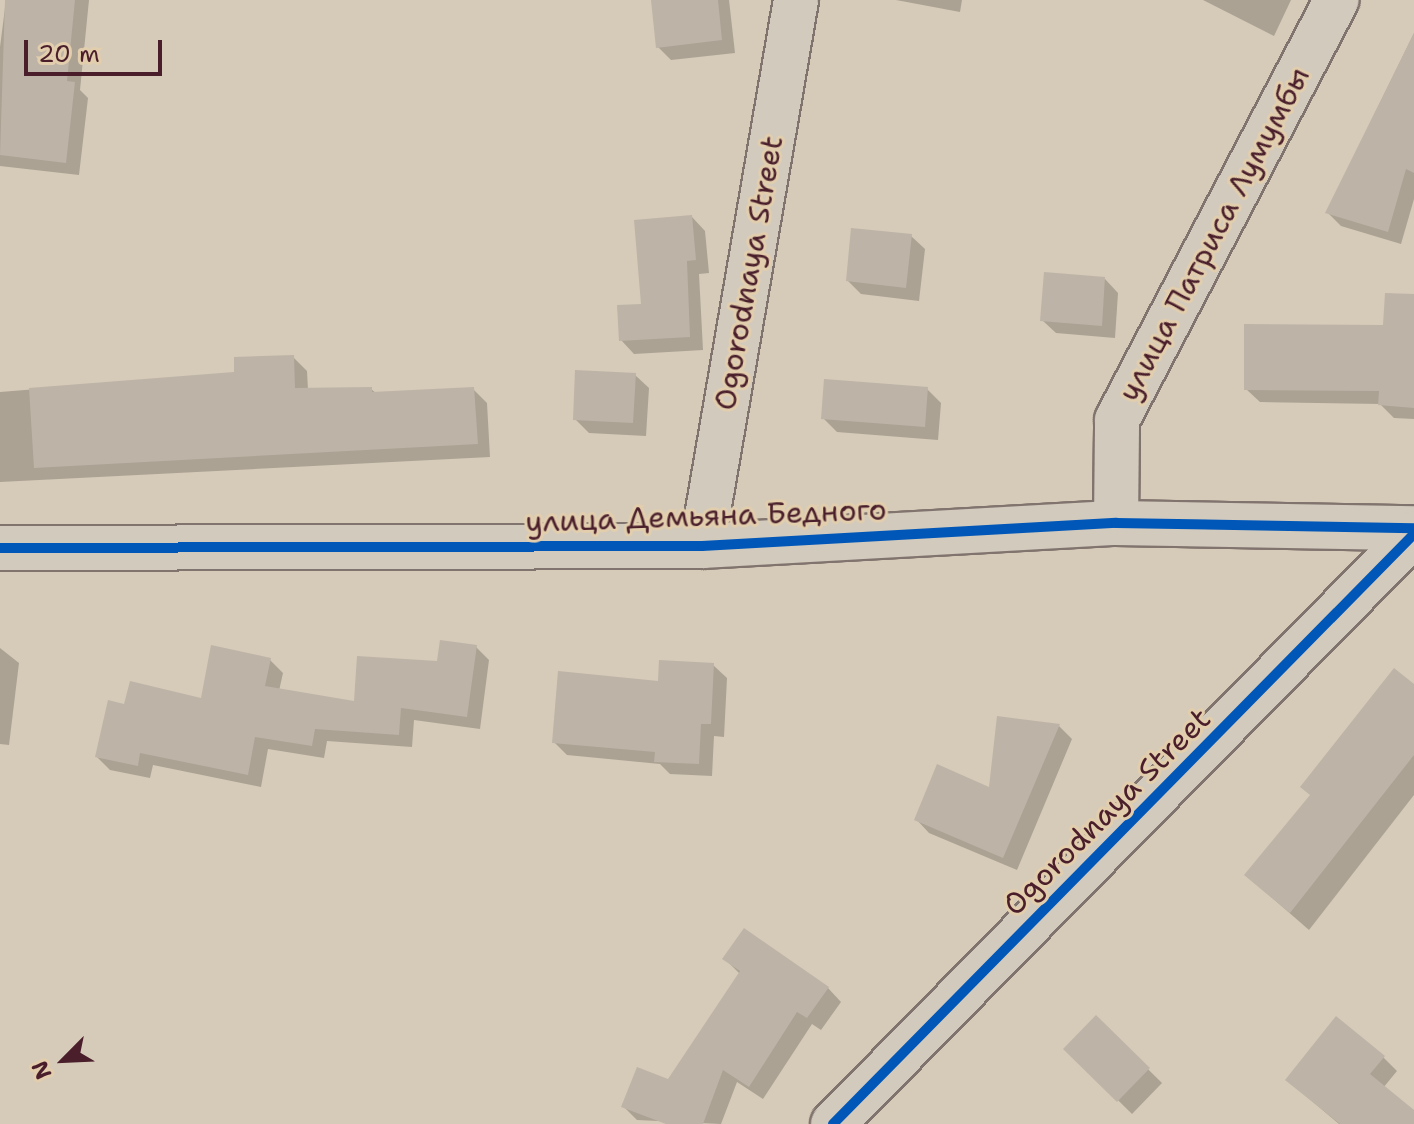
<!DOCTYPE html>
<meta charset="utf-8">
<style>
body{margin:0}
#map{position:relative;width:1414px;height:1124px;overflow:hidden;background:#d6cbb9;font-family:"Shantell Sans",sans-serif}
div>[style]{position:absolute}
[style*='--x']{left:calc(var(--x)*1px);top:calc(var(--y)*1px);width:calc(var(--w)*1px);rotate:calc(var(--a)*1deg)}
.shadow>*{inset:0;background:#0003}
.building>*{inset:0;background:#bdb3a7}
.roads{filter:drop-shadow(2px 0 #81746e) drop-shadow(-2px 0 #81746e) drop-shadow(0 2px #81746e) drop-shadow(0 -2px #81746e)}
.street>*{height:44px;margin:-22px;padding:0 22px;transform-origin:22px;border-radius:22px;background:#d2cabd}
.cycleway>*{height:10px;margin:-5px;padding:0 5px;transform-origin:5px;border-radius:5px;background:#0057b8}
span{translate:-50% -50%;white-space:nowrap;text-align:center;line-height:1.15;-webkit-text-stroke:6px #e2cead;paint-order:stroke}
.street-label{font-size:30px;color:#4a1f2b}
.north{position:absolute;left:24px;top:1020px;width:80px;height:80px;-webkit-text-stroke:6px #e2cead;paint-order:stroke;rotate:246deg;font-size:22px;font-weight:700;line-height:32px;text-align:center;color:#4a1f2b}
.north::after{content:'';display:block;margin:auto;width:28px;height:36px;background:#4a1f2b;clip-path:polygon(50% 0,100% 100%,50% 72%,0 100%)}
.scale{position:absolute;left:24px;top:40px;width:138px;height:36px;box-sizing:border-box;border:4px solid #4a1f2b;border-top:0;padding-left:10px;font-size:24px;line-height:28px;white-space:nowrap;color:#4a1f2b;-webkit-text-stroke:6px #e2cead;paint-order:stroke}
</style>
<div id="map">
<div class="shadow">
<i style="clip-path:polygon(6px 0,89px 0,80px 90px,88px 98px,79px 175px,0 166px,0 47px)"></i>
<i style="clip-path:polygon(653px 0,729px 0,735px 53px,671px 60px,658px 47px)"></i>
<i style="clip-path:polygon(896px 0,962px 0,960px 12px)"></i>
<i style="clip-path:polygon(1203px 0,1291px 0,1274px 36px)"></i>
<i style="clip-path:polygon(1414px 33px,1414px 199px,1401px 244px,1341px 226px,1327px 212px)"></i>
<i style="clip-path:polygon(692px 217px,705px 231px,709px 273px,699px 274px,703px 350px,634px 354px,621px 340px)"></i>
<i style="clip-path:polygon(911px 236px,925px 249px,919px 301px,861px 294px,848px 281px)"></i>
<i style="clip-path:polygon(1105px 279px,1118px 293px,1115px 338px,1056px 333px,1042px 320px)"></i>
<i style="clip-path:polygon(1414px 301px,1414px 419px,1394px 418px,1380px 404px,1260px 402px,1246px 389px,1385px 327px)"></i>
<i style="clip-path:polygon(293px 357px,307px 371px,308px 390px,371px 389px,377px 394px,473px 389px,487px 403px,490px 457px,0 482px,0 392px,236px 373px)"></i>
<i style="clip-path:polygon(635px 375px,649px 388px,646px 436px,589px 433px,575px 419px)"></i>
<i style="clip-path:polygon(927px 389px,941px 403px,938px 440px,837px 432px,823px 418px)"></i>
<i style="clip-path:polygon(476px 647px,489px 660px,480px 729px,414px 720px,412px 747px,327px 741px,324px 758px,268px 749px,261px 787px,153px 765px,150px 778px,110px 770px,97px 757px,126px 706px,202px 700px,270px 660px,283px 673px,279px 691px,356px 703px)"></i>
<i style="clip-path:polygon(0 648px,19px 663px,9px 745px,0 744px)"></i>
<i style="clip-path:polygon(713px 665px,727px 678px,724px 737px,714px 736px,712px 776px,670px 774px,660px 764px,567px 755px,554px 742px)"></i>
<i style="clip-path:polygon(1414px 686px,1414px 795px,1309px 930px,1246px 875px)"></i>
<i style="clip-path:polygon(1059px 726px,1072px 739px,1017px 870px,929px 833px,916px 819px,990px 790px)"></i>
<i style="clip-path:polygon(725px 959px,828px 988px,841px 1002px,821px 1030px,812px 1024px,763px 1099px,737px 1082px,721px 1124px,637px 1120px,624px 1107px,669px 1082px,740px 974px)"></i>
<i style="clip-path:polygon(1096px 1018px,1162px 1083px,1132px 1114px,1066px 1049px)"></i>
<i style="clip-path:polygon(1383px 1057px,1397px 1071px,1383px 1088px,1414px 1112px,1414px 1124px,1339px 1124px,1287px 1080px)"></i>
</div>
<div class="building">
<i style="clip-path:polygon(5px 0,75px 0,67px 81px,75px 82px,66px 163px,0 155px)"></i>
<i style="clip-path:polygon(651px 0,718px 0,722px 40px,656px 48px)"></i>
<i style="clip-path:polygon(1414px 33px,1414px 173px,1406px 169px,1388px 232px,1325px 213px)"></i>
<i style="clip-path:polygon(692px 215px,696px 260px,687px 261px,690px 337px,619px 341px,617px 305px,641px 304px,634px 220px)"></i>
<i style="clip-path:polygon(851px 228px,912px 234px,906px 288px,846px 281px)"></i>
<i style="clip-path:polygon(1044px 272px,1105px 277px,1102px 326px,1040px 321px)"></i>
<i style="clip-path:polygon(1385px 293px,1414px 294px,1414px 408px,1378px 405px,1379px 391px,1244px 390px,1244px 324px,1383px 325px)"></i>
<i style="clip-path:polygon(294px 355px,295px 388px,372px 387px,372px 392px,474px 387px,478px 444px,34px 468px,29px 388px,234px 372px,234px 357px)"></i>
<i style="clip-path:polygon(575px 370px,636px 373px,633px 423px,573px 420px)"></i>
<i style="clip-path:polygon(824px 379px,928px 387px,925px 427px,821px 419px)"></i>
<i style="clip-path:polygon(440px 640px,477px 645px,467px 717px,401px 708px,399px 735px,315px 729px,312px 746px,255px 737px,248px 775px,140px 753px,138px 766px,95px 757px,108px 700px,124px 704px,130px 681px,201px 698px,211px 645px,271px 658px,265px 686px,354px 701px,357px 656px,437px 661px)"></i>
<i style="clip-path:polygon(659px 660px,714px 663px,711px 724px,701px 724px,699px 764px,654px 762px,655px 752px,552px 743px,558px 671px,658px 681px)"></i>
<i style="clip-path:polygon(1394px 668px,1414px 684px,1414px 755px,1290px 913px,1244px 875px,1310px 795px,1300px 787px)"></i>
<i style="clip-path:polygon(997px 716px,1060px 724px,1003px 858px,914px 820px,937px 764px,989px 787px)"></i>
<i style="clip-path:polygon(744px 928px,829px 987px,807px 1018px,797px 1012px,749px 1087px,723px 1070px,703px 1124px,666px 1124px,621px 1107px,637px 1067px,668px 1079px,740px 971px,722px 959px)"></i>
<i style="clip-path:polygon(1096px 1015px,1150px 1068px,1117px 1102px,1063px 1049px)"></i>
<i style="clip-path:polygon(1336px 1016px,1385px 1056px,1370px 1074px,1414px 1110px,1414px 1124px,1340px 1124px,1285px 1080px)"></i>
</div>
<div class="roads">
<div class="street">
<i style="--x:1116;--y:523;--w:103;--a:-89.4"></i>
<i style="--x:1117;--y:420;--w:474;--a:-62.4"></i>
<i style="--x:702;--y:546;--w:554;--a:-80.23"></i>
<i style="--x:0;--y:548;--w:702;--a:-0.16"></i>
<i style="--x:702;--y:546;--w:415;--a:-3.2"></i>
<i style="--x:1116;--y:523;--w:298;--a:1"></i>
<i style="--x:833;--y:1124;--w:828;--a:-45.44"></i>
</div>
</div>
<div class="cycleway">
<i style="--x:0;--y:548;--w:702;--a:-0.16"></i>
<i style="--x:702;--y:546;--w:415;--a:-3.2"></i>
<i style="--x:1116;--y:523;--w:298;--a:1"></i>
<i style="--x:833;--y:1124;--w:828;--a:-45.44"></i>
</div>
<div class="street-label">
<span style="left:1214px;top:234px;rotate:-62deg">улица Патриса Лумумбы</span>
<span style="left:749px;top:273px;rotate:-80deg">Ogorodnaya Street</span>
<span style="left:706px;top:516px;rotate:-2deg">улица Демьяна Бедного</span>
<span style="left:1107px;top:812px;rotate:-45deg">Ogorodnaya Street</span>
</div>
<div class="north">N</div>
<div class="scale">20 m</div>
</div>
